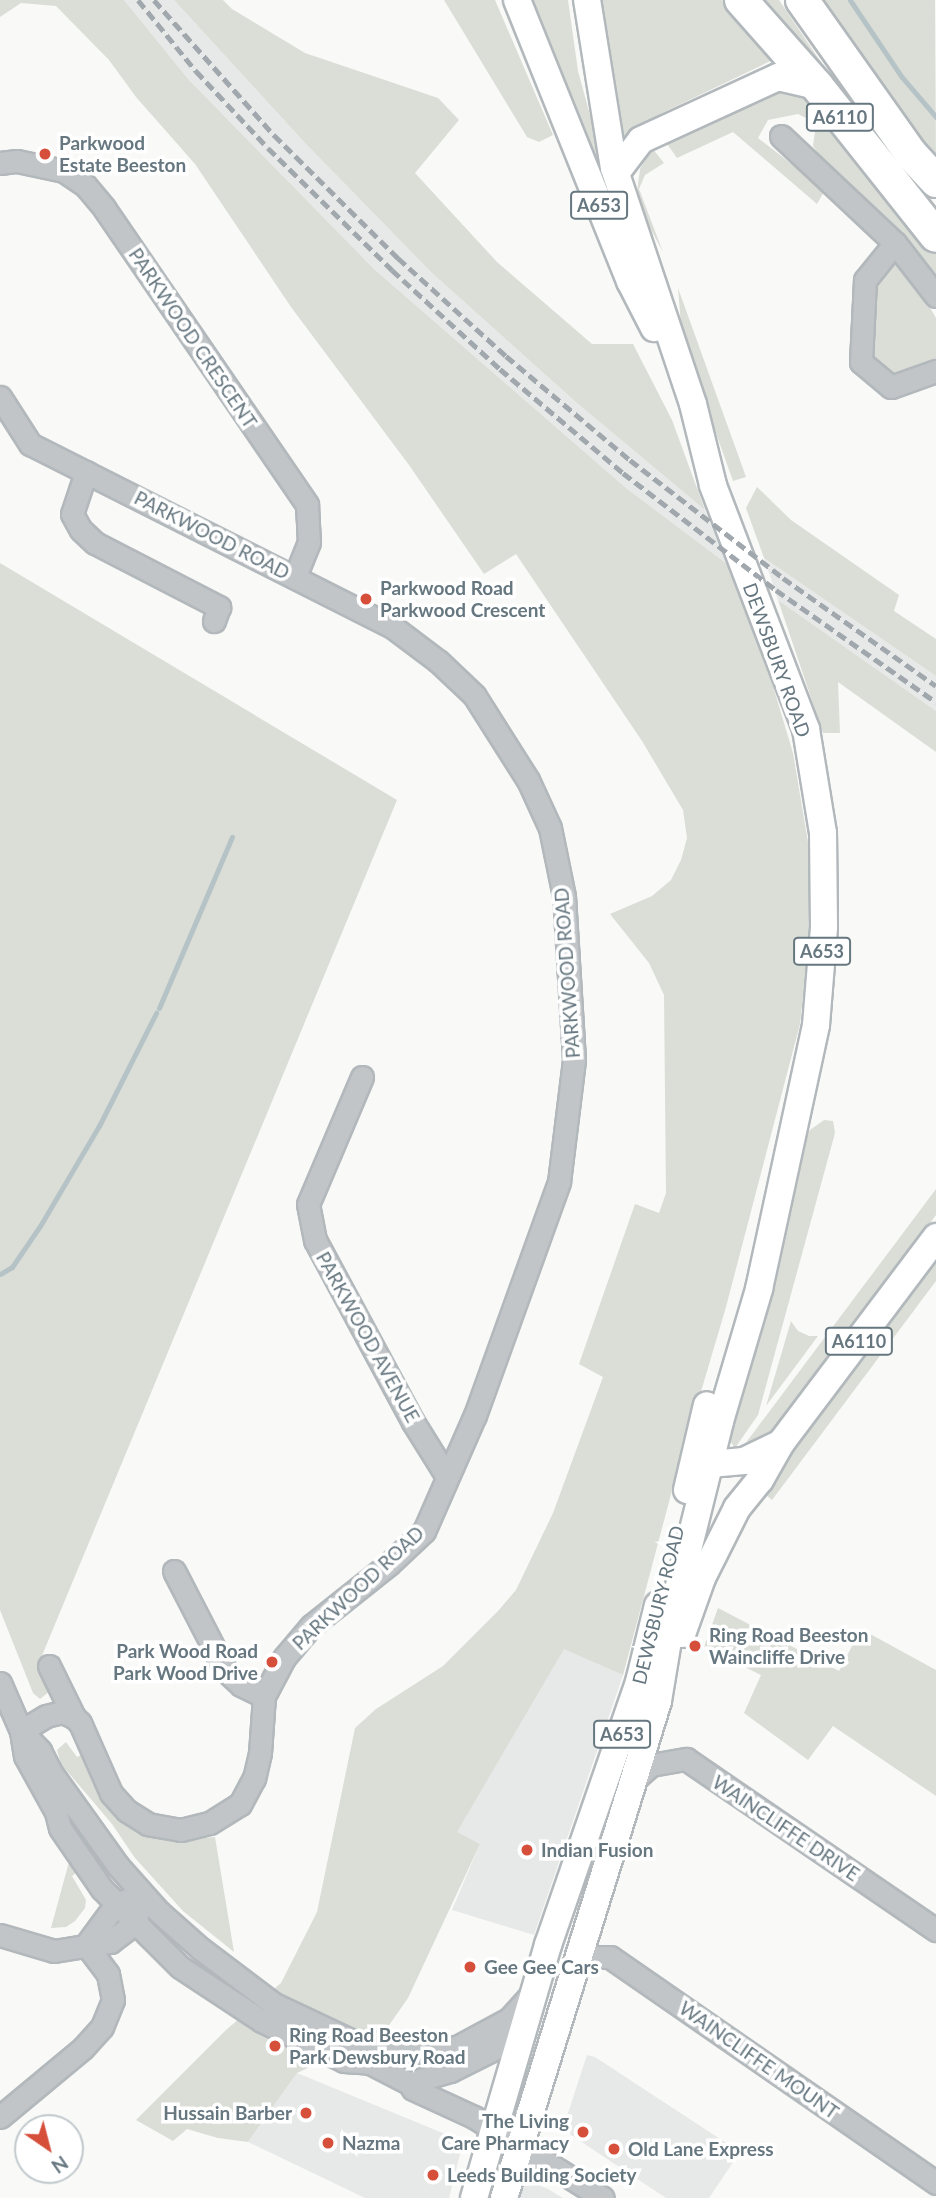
<!DOCTYPE html>
<style>
body{margin:0}
#map{position:relative;width:936px;height:2198px;overflow:hidden;background:#f9f9f7;font-family:Lato,sans-serif}
div>[style]{position:absolute}
[style*='--x']{left:calc(var(--x)*1px);top:calc(var(--y)*1px);width:calc(var(--w)*1px);rotate:calc(var(--a)*1deg)}
.built>*{inset:0;background:#e7e9e8}
.green>*{inset:0;background:#daded7}
.stream>*{height:5px;margin:-2.5px;padding:0 2.5px;transform-origin:2.5px;border-radius:2.5px;background:#b6c3c6}
.roads{filter:drop-shadow(2px 0 #b2b8bb) drop-shadow(-2px 0 #b2b8bb) drop-shadow(0 2px #b2b8bb) drop-shadow(0 -2px #b2b8bb)}
.minor>*{height:21px;margin:-10.5px;padding:0 10.5px;transform-origin:10.5px;border-radius:10.5px;background:#c1c5c8}
.major>*{height:26px;margin:-13px;padding:0 13px;transform-origin:13px;border-radius:13px;background:#fff}
.highway>*{height:32px;margin:-16px;padding:0 16px;transform-origin:16px;border-radius:16px;background:#fff}
.rail>*{height:5px;margin-top:-2.5px;transform-origin:0;background:repeating-linear-gradient(90deg,#a1a8ad 0 10px,transparent 0 15px)}
.dots>*{width:19px;height:19px;translate:-50% -50%;box-sizing:border-box;border:4px solid #fff;border-radius:50%}
span{translate:-50% -50%;white-space:nowrap;text-align:center;line-height:1.15;-webkit-text-stroke:7px #fff;paint-order:stroke}
.shield-label span{padding:2px 5px;background:#fff;border:2px solid;border-radius:5px;-webkit-text-stroke-width:0}
.shield-label{font-size:18px;color:#667780;font-weight:700}
.poi-label{font-size:19px;color:#667780;font-weight:700}
.left{translate:0 -50%;text-align:left}
.right{translate:-100% -50%;text-align:right}
.street-label{font-size:19px;color:#667780}
.north{position:absolute;left:14px;top:2114px;width:70px;height:70px;box-sizing:border-box;background:#fff;border:2px solid #c2c9cc;border-radius:50%;rotate:145deg;font-size:19px;font-weight:700;line-height:28px;text-align:center;color:#667780}
.north::after{content:'';display:block;margin:auto;width:24px;height:32px;background:#d64f3a;clip-path:polygon(50% 0,100% 100%,50% 72%,0 100%)}
</style>
<div id="map">
<div class="built">
<i style="clip-path:polygon(124px 0,174px 0,305px 143px,432px 273px,577px 403px,705px 510px,727px 564px,626px 488px,374px 269px,189px 80px)"></i>
<i style="clip-path:polygon(764px 558px,936px 676px,936px 711px,778px 600px)"></i>
<i style="clip-path:polygon(564px 1648px,623px 1675px,534px 1935px,452px 1910px,480px 1844px,456px 1833px)"></i>
<i style="clip-path:polygon(587px 2055px,595px 2057px,740px 2152px,709px 2198px,666px 2198px,571px 2135px,565px 2122px)"></i>
<i style="clip-path:polygon(297px 2073px,450px 2136px,460px 2154px,449px 2198px,365px 2198px,248px 2142px)"></i>
<i style="clip-path:polygon(524px 2179px,548px 2189px,563px 2198px,518px 2198px)"></i>
</div>
<div class="green">
<i style="clip-path:polygon(0 0,124px 0,189px 80px,374px 269px,626px 488px,727px 564px,761px 646px,793px 753px,809px 848px,811px 923px,800px 1024px,726px 1307px,674px 1483px,623px 1675px,564px 1649px,457px 1832px,480px 1844px,408px 1998px,385px 2031px,297px 2073px,248px 2142px,218px 2138px,187px 2129px,173px 2141px,136px 2120px,226px 2030px,281px 1983px,317px 1912px,355px 1728px,376px 1709px,443px 1666px,498px 1611px,516px 1590px,553px 1513px,603px 1377px,579px 1364px,635px 1204px,659px 1213px,666px 1193px,664px 995px,649px 963px,610px 914px,652px 896px,671px 880px,681px 860px,687px 838px,683px 810px,642px 741px,516px 554px,484px 574px,409px 465px,291px 307px,195px 164px,136px 97px,109px 60px,56px 6px,21px 3px,0 17px)"></i>
<i style="clip-path:polygon(174px 0,223px 0,232px 9px,305px 53px,438px 98px,459px 120px,415px 173px,497px 262px,592px 344px,633px 344px,672px 420px,705px 510px,577px 403px,432px 273px,305px 143px)"></i>
<i style="clip-path:polygon(444px 0,495px 0,553px 135px,539px 142px,527px 137px)"></i>
<i style="clip-path:polygon(526px 0,568px 0,578px 71px,621px 229px)"></i>
<i style="clip-path:polygon(597px 0,732px 0,781px 56px,664px 112px,642px 124px,622px 144px)"></i>
<i style="clip-path:polygon(762px 0,779px 0,833px 80px,831px 81px)"></i>
<i style="clip-path:polygon(817px 0,935px 0,936px 165px)"></i>
<i style="clip-path:polygon(764px 91px,799px 91px,813px 100px,915px 232px,936px 252px,936px 276px,911px 243px,820px 156px,813px 146px,815px 131px,806px 118px,798px 114px,768px 120px,758px 138px,825px 190px,817px 204px,733px 132px,677px 158px,665px 141px)"></i>
<i style="clip-path:polygon(652px 148px,664px 163px,645px 175px,639px 189px,663px 252px,643px 215px,637px 193px,640px 169px)"></i>
<i style="clip-path:polygon(892px 262px,904px 263px,936px 318px,936px 363px,902px 375px,891px 372px,867px 351px,872px 286px)"></i>
<i style="clip-path:polygon(678px 288px,746px 477px,733px 481px,682px 338px)"></i>
<i style="clip-path:polygon(757px 487px,791px 520px,899px 595px,894px 611px,936px 639px,936px 676px,764px 558px,746px 508px)"></i>
<i style="clip-path:polygon(0 563px,397px 800px,41px 1658px,51px 1682px,50px 1691px,40px 1699px,33px 1693px,0 1610px)"></i>
<i style="clip-path:polygon(778px 600px,936px 711px,936px 752px,838px 682px,840px 733px,823px 733px)"></i>
<i style="clip-path:polygon(824px 1120px,833px 1121px,835px 1133px,758px 1415px,735px 1448px,725px 1434px,804px 1142px,810px 1130px)"></i>
<i style="clip-path:polygon(936px 1189px,936px 1215px,776px 1430px,739px 1452px)"></i>
<i style="clip-path:polygon(936px 1256px,936px 1281px,772px 1500px,761px 1491px)"></i>
<i style="clip-path:polygon(791px 1321px,798px 1331px,809px 1336px,818px 1336px,766px 1406px)"></i>
<i style="clip-path:polygon(718px 1608px,839px 1671px,861px 1629px,936px 1670px,936px 1796px,833px 1726px,808px 1760px,744px 1713px,761px 1675px,704px 1647px)"></i>
<i style="clip-path:polygon(66px 1742px,77px 1757px,83px 1754px,122px 1820px,144px 1835px,169px 1841px,215px 1837px,234px 1952px,183px 1911px,135px 1858px,112px 1824px,61px 1764px,57px 1750px)"></i>
<i style="clip-path:polygon(69px 1862px,76px 1873px,72px 1876px,86px 1900px,85px 1908px,75px 1921px,66px 1927px,51px 1928px)"></i>
</div>
<div class="stream">
<i style="--x:850;--y:0;--w:92;--a:56.1"></i>
<i style="--x:901;--y:76;--w:54;--a:49.5"></i>
<i style="--x:159;--y:1008;--w:186;--a:-66.9"></i>
<i style="--x:0;--y:1274;--w:14;--a:-30"></i>
<i style="--x:12;--y:1267;--w:50;--a:-55.7"></i>
<i style="--x:40;--y:1226;--w:116;--a:-59.5"></i>
<i style="--x:99;--y:1126;--w:127;--a:-63.2"></i>
</div>
<div class="roads">
<div class="minor">
<i style="--x:781;--y:136;--w:156;--a:43.2"></i>
<i style="--x:895;--y:243;--w:67;--a:52.3"></i>
<i style="--x:0;--y:163;--w:17;--a:-7"></i>
<i style="--x:17;--y:161;--w:48;--a:12"></i>
<i style="--x:64;--y:171;--w:25;--a:34"></i>
<i style="--x:85;--y:185;--w:30;--a:50"></i>
<i style="--x:104;--y:208;--w:360;--a:55.6"></i>
<i style="--x:307;--y:505;--w:37;--a:87"></i>
<i style="--x:309;--y:542;--w:38;--a:112"></i>
<i style="--x:895;--y:243;--w:48;--a:129"></i>
<i style="--x:865;--y:280;--w:82;--a:92.8"></i>
<i style="--x:861;--y:362;--w:39;--a:40"></i>
<i style="--x:891;--y:387;--w:48;--a:-19.6"></i>
<i style="--x:0;--y:397;--w:56;--a:57.4"></i>
<i style="--x:30;--y:444;--w:408;--a:26.8"></i>
<i style="--x:394;--y:628;--w:55;--a:36.9"></i>
<i style="--x:438;--y:661;--w:50;--a:43.4"></i>
<i style="--x:474;--y:695;--w:101;--a:57.6"></i>
<i style="--x:528;--y:780;--w:53;--a:65.4"></i>
<i style="--x:550;--y:828;--w:69;--a:78.4"></i>
<i style="--x:564;--y:896;--w:164;--a:86.5"></i>
<i style="--x:574;--y:1060;--w:123;--a:97"></i>
<i style="--x:559;--y:1182;--w:248;--a:109.8"></i>
<i style="--x:475;--y:1415;--w:127;--a:113.7"></i>
<i style="--x:424;--y:1531;--w:48;--a:136.7"></i>
<i style="--x:389;--y:1564;--w:100;--a:141.5"></i>
<i style="--x:311;--y:1626;--w:42;--a:130.2"></i>
<i style="--x:284;--y:1658;--w:43;--a:117.8"></i>
<i style="--x:264;--y:1696;--w:57;--a:94"></i>
<i style="--x:260;--y:1753;--w:26;--a:103"></i>
<i style="--x:254;--y:1778;--w:30;--a:118"></i>
<i style="--x:240;--y:1804;--w:36;--a:148"></i>
<i style="--x:209;--y:1823;--w:29;--a:166"></i>
<i style="--x:181;--y:1830;--w:34;--a:-170"></i>
<i style="--x:148;--y:1824;--w:25;--a:-148"></i>
<i style="--x:127;--y:1811;--w:24;--a:-132"></i>
<i style="--x:111;--y:1793;--w:77;--a:-113.9"></i>
<i style="--x:80;--y:1723;--w:8;--a:-135"></i>
<i style="--x:74;--y:1717;--w:13;--a:-157"></i>
<i style="--x:62;--y:1712;--w:16;--a:166"></i>
<i style="--x:46;--y:1716;--w:29;--a:149"></i>
<i style="--x:86;--y:472;--w:44;--a:108.4"></i>
<i style="--x:72;--y:514;--w:18;--a:61"></i>
<i style="--x:81;--y:530;--w:19;--a:43"></i>
<i style="--x:95;--y:543;--w:140;--a:27.3"></i>
<i style="--x:219;--y:607;--w:15;--a:110"></i>
<i style="--x:362;--y:1077;--w:138;--a:113"></i>
<i style="--x:308;--y:1204;--w:37;--a:79"></i>
<i style="--x:315;--y:1240;--w:207;--a:61.7"></i>
<i style="--x:413;--y:1422;--w:62;--a:58.1"></i>
<i style="--x:174;--y:1571;--w:111;--a:62.7"></i>
<i style="--x:225;--y:1670;--w:22;--a:43"></i>
<i style="--x:241;--y:1685;--w:25;--a:26"></i>
<i style="--x:49;--y:1666;--w:57;--a:63.9"></i>
<i style="--x:0;--y:1683;--w:52;--a:66.4"></i>
<i style="--x:21;--y:1731;--w:25;--a:81"></i>
<i style="--x:25;--y:1756;--w:64;--a:61"></i>
<i style="--x:56;--y:1812;--w:16;--a:76"></i>
<i style="--x:60;--y:1828;--w:74;--a:55.5"></i>
<i style="--x:102;--y:1889;--w:110;--a:45"></i>
<i style="--x:180;--y:1967;--w:98;--a:33.4"></i>
<i style="--x:262;--y:2021;--w:91;--a:26"></i>
<i style="--x:344;--y:2061;--w:26;--a:4"></i>
<i style="--x:370;--y:2063;--w:44;--a:27.1"></i>
<i style="--x:409;--y:2083;--w:7;--a:56"></i>
<i style="--x:413;--y:2089;--w:67;--a:24.7"></i>
<i style="--x:474;--y:2117;--w:152;--a:32.1"></i>
<i style="--x:21;--y:1731;--w:28;--a:46"></i>
<i style="--x:40;--y:1751;--w:22;--a:63"></i>
<i style="--x:50;--y:1771;--w:117;--a:54.4"></i>
<i style="--x:118;--y:1866;--w:62;--a:48.3"></i>
<i style="--x:159;--y:1912;--w:56;--a:41.4"></i>
<i style="--x:201;--y:1949;--w:91;--a:37"></i>
<i style="--x:274;--y:2004;--w:92;--a:25.2"></i>
<i style="--x:357;--y:2043;--w:24;--a:57"></i>
<i style="--x:633;--y:1781;--w:24;--a:-42"></i>
<i style="--x:651;--y:1765;--w:36;--a:-10"></i>
<i style="--x:686;--y:1759;--w:303;--a:34.4"></i>
<i style="--x:0;--y:1935;--w:56;--a:16.5"></i>
<i style="--x:54;--y:1951;--w:57;--a:-9.1"></i>
<i style="--x:110;--y:1942;--w:31;--a:-37"></i>
<i style="--x:135;--y:1923;--w:15;--a:-74"></i>
<i style="--x:86;--y:1945;--w:51;--a:-53.8"></i>
<i style="--x:116;--y:1904;--w:14;--a:-21"></i>
<i style="--x:577;--y:1963;--w:18;--a:-19"></i>
<i style="--x:594;--y:1957;--w:16;--a:0"></i>
<i style="--x:610;--y:1957;--w:397;--a:34.7"></i>
<i style="--x:357;--y:2043;--w:15;--a:-4"></i>
<i style="--x:372;--y:2042;--w:17;--a:21"></i>
<i style="--x:388;--y:2048;--w:28;--a:8"></i>
<i style="--x:416;--y:2052;--w:41;--a:-7"></i>
<i style="--x:457;--y:2047;--w:59;--a:-28.3"></i>
<i style="--x:509;--y:2019;--w:36;--a:-48"></i>
<i style="--x:409;--y:2083;--w:43;--a:-16.3"></i>
<i style="--x:450;--y:2071;--w:78;--a:-26.6"></i>
<i style="--x:0;--y:2117;--w:108;--a:-39.7"></i>
<i style="--x:83;--y:2048;--w:28;--a:-48"></i>
<i style="--x:102;--y:2027;--w:29;--a:-68"></i>
<i style="--x:113;--y:2000;--w:26;--a:-101"></i>
<i style="--x:108;--y:1974;--w:36;--a:-127"></i>
</div>
<div class="major">
<i style="--x:517;--y:0;--w:303;--a:68.1"></i>
<i style="--x:630;--y:281;--w:53;--a:62.9"></i>
<i style="--x:616;--y:173;--w:41;--a:-52.9"></i>
<i style="--x:641;--y:140;--w:151;--a:-24.7"></i>
<i style="--x:778;--y:77;--w:40;--a:13"></i>
<i style="--x:695;--y:1470;--w:16;--a:-22"></i>
<i style="--x:710;--y:1464;--w:34;--a:-5"></i>
<i style="--x:744;--y:1461;--w:41;--a:-25.9"></i>
<i style="--x:687;--y:1490;--w:87;--a:-76.8"></i>
<i style="--x:682;--y:1634;--w:59;--a:-70.3"></i>
<i style="--x:702;--y:1578;--w:78;--a:-63.4"></i>
<i style="--x:737;--y:1508;--w:36;--a:-51"></i>
<i style="--x:760;--y:1480;--w:43;--a:-60.4"></i>
<i style="--x:781;--y:1443;--w:258;--a:-53"></i>
<i style="--x:474;--y:2198;--w:264;--a:-73.7"></i>
<i style="--x:548;--y:1945;--w:278;--a:-70.9"></i>
<i style="--x:639;--y:1682;--w:79;--a:-76.1"></i>
<i style="--x:504;--y:2198;--w:520;--a:-72.78"></i>
<i style="--x:658;--y:1701;--w:92;--a:-80.6"></i>
<i style="--x:673;--y:1610;--w:195;--a:-76"></i>
<i style="--x:720;--y:1421;--w:138;--a:-73.5"></i>
<i style="--x:759;--y:1289;--w:270;--a:-77.8"></i>
<i style="--x:816;--y:1025;--w:98;--a:-85.3"></i>
<i style="--x:824;--y:927;--w:94;--a:-90.6"></i>
<i style="--x:823;--y:833;--w:105;--a:-99.3"></i>
<i style="--x:806;--y:729;--w:261;--a:-110.9"></i>
<i style="--x:713;--y:485;--w:83;--a:-103.9"></i>
<i style="--x:693;--y:404;--w:249;--a:-108.5"></i>
<i style="--x:614;--y:168;--w:170;--a:-99.1"></i>
</div>
<div class="highway">
<i style="--x:741;--y:0;--w:115;--a:48.5"></i>
<i style="--x:817;--y:86;--w:191;--a:51.6"></i>
<i style="--x:802;--y:0;--w:189;--a:54.7"></i>
<i style="--x:911;--y:154;--w:37;--a:47"></i>
</div>
</div>
<div class="rail">
<i style="--x:138;--y:0;--w:92;--a:50.8"></i>
<i style="--x:196;--y:71;--w:105;--a:46.9"></i>
<i style="--x:268;--y:148;--w:174;--a:44.5"></i>
<i style="--x:392;--y:270;--w:147;--a:42.5"></i>
<i style="--x:500;--y:369;--w:161;--a:40.2"></i>
<i style="--x:623;--y:473;--w:193;--a:37.4"></i>
<i style="--x:776;--y:590;--w:195;--a:35"></i>
<i style="--x:154;--y:0;--w:181;--a:48.4"></i>
<i style="--x:274;--y:135;--w:175;--a:44.8"></i>
<i style="--x:398;--y:258;--w:146;--a:42.2"></i>
<i style="--x:506;--y:356;--w:162;--a:40"></i>
<i style="--x:630;--y:460;--w:193;--a:37.6"></i>
<i style="--x:783;--y:578;--w:187;--a:35.2"></i>
</div>
<div class="dots">
<i style="left:45px;top:154px;background:#d64f3a"></i>
<i style="left:366px;top:599px;background:#d64f3a"></i>
<i style="left:695px;top:1646px;background:#d64f3a"></i>
<i style="left:272px;top:1662px;background:#d64f3a"></i>
<i style="left:527px;top:1850px;background:#d64f3a"></i>
<i style="left:470px;top:1967px;background:#d64f3a"></i>
<i style="left:275px;top:2046px;background:#d64f3a"></i>
<i style="left:306px;top:2113px;background:#d64f3a"></i>
<i style="left:583px;top:2132px;background:#d64f3a"></i>
<i style="left:328px;top:2143px;background:#d64f3a"></i>
<i style="left:614px;top:2149px;background:#d64f3a"></i>
<i style="left:433px;top:2175px;background:#d64f3a"></i>
</div>
<div class="shield-label">
<span style="left:840px;top:117px">A6110</span>
<span style="left:599px;top:205px">A653</span>
<span style="left:822px;top:951px">A653</span>
<span style="left:859px;top:1341px">A6110</span>
<span style="left:622px;top:1734px">A653</span>
</div>
<div class="poi-label">
<span class="left" style="left:59px;top:154px">Parkwood<br>Estate Beeston</span>
<span class="left" style="left:380px;top:599px">Parkwood Road<br>Parkwood Crescent</span>
<span class="left" style="left:709px;top:1646px">Ring Road Beeston<br>Waincliffe Drive</span>
<span class="right" style="left:258px;top:1662px">Park Wood Road<br>Park Wood Drive</span>
<span class="left" style="left:541px;top:1850px">Indian Fusion</span>
<span class="left" style="left:484px;top:1967px">Gee Gee Cars</span>
<span class="left" style="left:289px;top:2046px">Ring Road Beeston<br>Park Dewsbury Road</span>
<span class="right" style="left:292px;top:2113px">Hussain Barber</span>
<span class="right" style="left:569px;top:2132px">The Living<br>Care Pharmacy</span>
<span class="left" style="left:342px;top:2143px">Nazma</span>
<span class="left" style="left:628px;top:2149px">Old Lane Express</span>
<span class="left" style="left:447px;top:2175px">Leeds Building Society</span>
</div>
<div class="street-label">
<span style="left:193px;top:338px;rotate:56deg">PARKWOOD CRESCENT</span>
<span style="left:212px;top:535px;rotate:27deg">PARKWOOD ROAD</span>
<span style="left:777px;top:660px;rotate:70deg">DEWSBURY ROAD</span>
<span style="left:567px;top:973px;rotate:-94deg">PARKWOOD ROAD</span>
<span style="left:368px;top:1337px;rotate:61deg">PARKWOOD AVENUE</span>
<span style="left:358px;top:1588px;rotate:-43deg">PARKWOOD ROAD</span>
<span style="left:658px;top:1605px;rotate:-76deg">DEWSBURY ROAD</span>
<span style="left:786px;top:1828px;rotate:34deg">WAINCLIFFE DRIVE</span>
<span style="left:759px;top:2060px;rotate:35deg">WAINCLIFFE MOUNT</span>
</div>
<div class="north">N</div>
</div>
